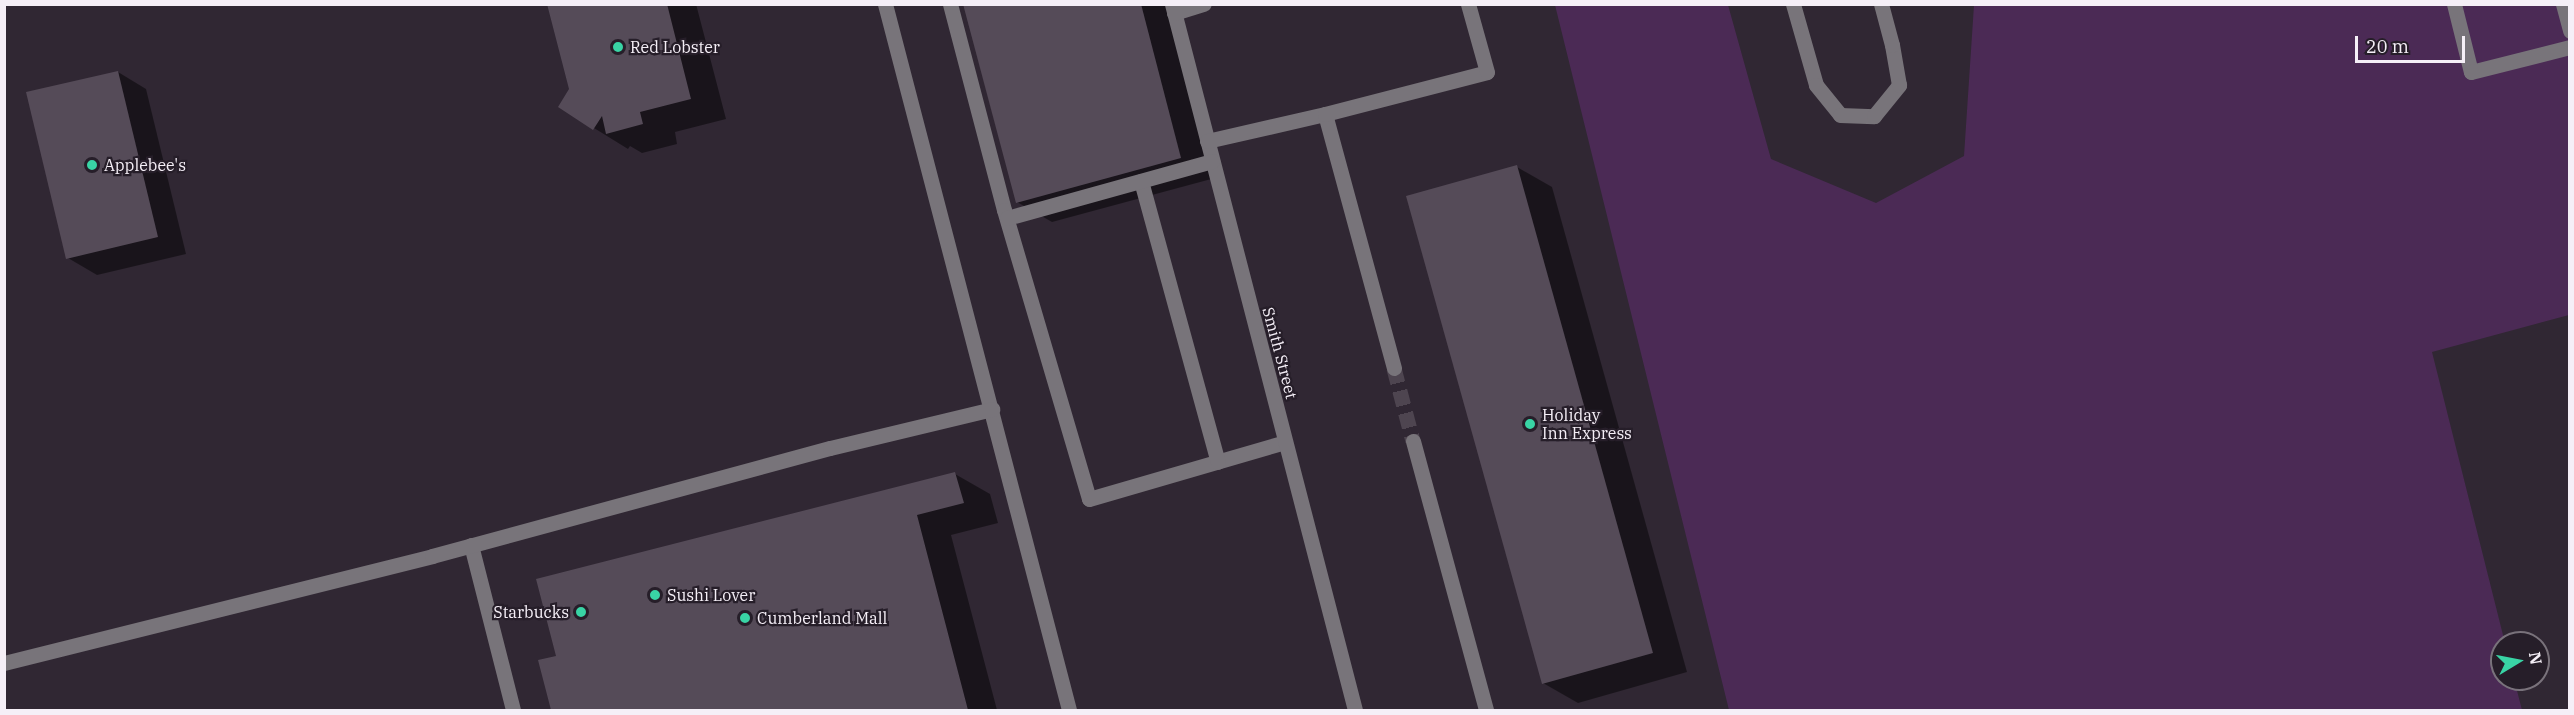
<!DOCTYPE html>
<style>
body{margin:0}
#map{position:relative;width:2574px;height:715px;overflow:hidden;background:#302733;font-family:"IBM Plex Serif",serif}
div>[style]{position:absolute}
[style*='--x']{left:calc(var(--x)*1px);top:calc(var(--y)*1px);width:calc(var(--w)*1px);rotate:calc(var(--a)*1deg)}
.green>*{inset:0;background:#4b2a55}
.shadow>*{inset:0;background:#0007}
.building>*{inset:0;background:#554b58}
.minor-tunnel>*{height:15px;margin-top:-7.5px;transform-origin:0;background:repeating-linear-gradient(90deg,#4e4550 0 15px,transparent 0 23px)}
.minor>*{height:15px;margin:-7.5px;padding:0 7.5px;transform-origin:7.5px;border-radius:7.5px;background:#78747a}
.dots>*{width:16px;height:16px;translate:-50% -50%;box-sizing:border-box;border:3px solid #261e29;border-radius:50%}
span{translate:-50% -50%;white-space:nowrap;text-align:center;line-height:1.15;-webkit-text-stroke:4.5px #261e29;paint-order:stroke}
.poi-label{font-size:16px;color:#f5eff7}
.left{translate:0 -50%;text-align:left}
.right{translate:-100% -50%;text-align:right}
.street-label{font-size:16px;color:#f5eff7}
.frame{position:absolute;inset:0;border:6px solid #f5eff7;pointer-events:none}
.north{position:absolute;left:2490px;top:631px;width:60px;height:60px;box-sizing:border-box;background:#261e29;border:2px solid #79727b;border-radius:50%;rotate:80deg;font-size:16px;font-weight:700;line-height:24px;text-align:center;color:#f5eff7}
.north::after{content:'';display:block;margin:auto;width:21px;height:27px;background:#39d4a5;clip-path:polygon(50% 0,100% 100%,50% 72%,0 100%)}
.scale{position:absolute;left:2355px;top:36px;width:110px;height:27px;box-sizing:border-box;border:3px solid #f5eff7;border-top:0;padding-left:8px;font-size:18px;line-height:21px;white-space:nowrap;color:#f5eff7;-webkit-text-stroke:4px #261e29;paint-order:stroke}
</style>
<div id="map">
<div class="green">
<i style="clip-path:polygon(1555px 5px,1728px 5px,1771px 159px,1876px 203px,1964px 156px,1974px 5px,2569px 5px,2569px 315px,2432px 352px,2505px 643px,2502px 643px,2502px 679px,2514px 679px,2522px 710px,1729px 710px)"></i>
</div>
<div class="shadow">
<i style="clip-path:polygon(548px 4px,696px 4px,726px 119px,675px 132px,677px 144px,642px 153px,630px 146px,628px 149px,594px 128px,571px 89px)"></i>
<i style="clip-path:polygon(964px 4px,1171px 4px,1215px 178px,1052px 222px,1017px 202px)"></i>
<i style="clip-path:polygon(118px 72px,146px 89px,186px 254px,97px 275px,68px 258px)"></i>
<i style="clip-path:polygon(1517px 167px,1552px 187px,1687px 672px,1578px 703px,1543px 683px)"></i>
<i style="clip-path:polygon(955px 474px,990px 494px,998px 523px,951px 535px,997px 710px,553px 710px,540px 661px,558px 657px)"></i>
</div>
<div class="building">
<i style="clip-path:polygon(547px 4px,667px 4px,691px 99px,640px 112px,643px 124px,606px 134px,602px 116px,593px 130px,558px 107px,569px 89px)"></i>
<i style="clip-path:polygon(963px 4px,1141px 4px,1181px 158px,1016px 203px)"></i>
<i style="clip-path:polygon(118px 71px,158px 237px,66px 259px,26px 92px)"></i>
<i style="clip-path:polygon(1517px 165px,1653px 653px,1542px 684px,1406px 196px)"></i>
<i style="clip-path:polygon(955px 472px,964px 503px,917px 515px,968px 710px,551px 710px,538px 660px,556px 656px,536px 579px)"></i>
</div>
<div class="minor-tunnel">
<i style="--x:1394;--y:368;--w:75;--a:75.4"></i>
</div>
<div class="minor">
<i style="--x:885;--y:4;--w:730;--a:75.39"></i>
<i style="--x:950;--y:4;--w:213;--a:75.3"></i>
<i style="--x:1004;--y:210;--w:301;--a:73.6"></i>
<i style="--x:1089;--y:499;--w:204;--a:-16.2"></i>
<i style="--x:1172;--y:4;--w:729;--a:75.47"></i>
<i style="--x:1793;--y:4;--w:84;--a:74.1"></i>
<i style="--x:1816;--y:85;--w:38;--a:51"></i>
<i style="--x:1840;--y:115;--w:34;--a:2"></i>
<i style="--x:1874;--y:116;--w:40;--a:-51"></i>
<i style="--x:1899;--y:85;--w:41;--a:-99.9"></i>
<i style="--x:1892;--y:45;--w:42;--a:-105"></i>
<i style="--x:2454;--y:4;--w:70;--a:76"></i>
<i style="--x:2471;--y:72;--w:102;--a:-14.2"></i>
<i style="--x:2563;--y:4;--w:28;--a:75"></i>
<i style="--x:1174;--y:13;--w:31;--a:-17"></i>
<i style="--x:1207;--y:141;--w:121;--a:-12.9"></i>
<i style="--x:1141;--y:181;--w:291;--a:74.7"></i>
<i style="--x:1007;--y:218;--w:213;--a:-15.5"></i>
<i style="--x:1394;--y:368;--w:263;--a:-105.2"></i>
<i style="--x:1325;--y:114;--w:167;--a:-14.5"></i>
<i style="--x:1487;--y:72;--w:71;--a:-105.6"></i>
<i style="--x:1413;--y:441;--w:279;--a:74.8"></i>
<i style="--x:471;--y:545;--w:170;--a:75.7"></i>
<i style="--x:4;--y:663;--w:441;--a:-14"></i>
<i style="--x:432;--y:556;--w:412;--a:-15.2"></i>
<i style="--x:830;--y:448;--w:167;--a:-13.5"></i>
</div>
<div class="dots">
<i style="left:618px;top:47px;background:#39d4a5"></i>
<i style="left:92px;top:165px;background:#39d4a5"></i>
<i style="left:1530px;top:424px;background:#39d4a5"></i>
<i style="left:655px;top:595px;background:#39d4a5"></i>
<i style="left:581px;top:612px;background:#39d4a5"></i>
<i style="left:745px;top:618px;background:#39d4a5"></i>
</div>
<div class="poi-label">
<span class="left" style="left:630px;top:47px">Red Lobster</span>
<span class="left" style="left:104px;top:165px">Applebee's</span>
<span class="left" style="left:1542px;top:424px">Holiday<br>Inn Express</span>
<span class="left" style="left:667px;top:595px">Sushi Lover</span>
<span class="right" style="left:569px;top:612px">Starbucks</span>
<span class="left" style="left:757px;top:618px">Cumberland Mall</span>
</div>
<div class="street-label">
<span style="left:1280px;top:353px;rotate:75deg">Smith Street</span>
</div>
<div class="frame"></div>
<div class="north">N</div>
<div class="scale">20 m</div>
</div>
